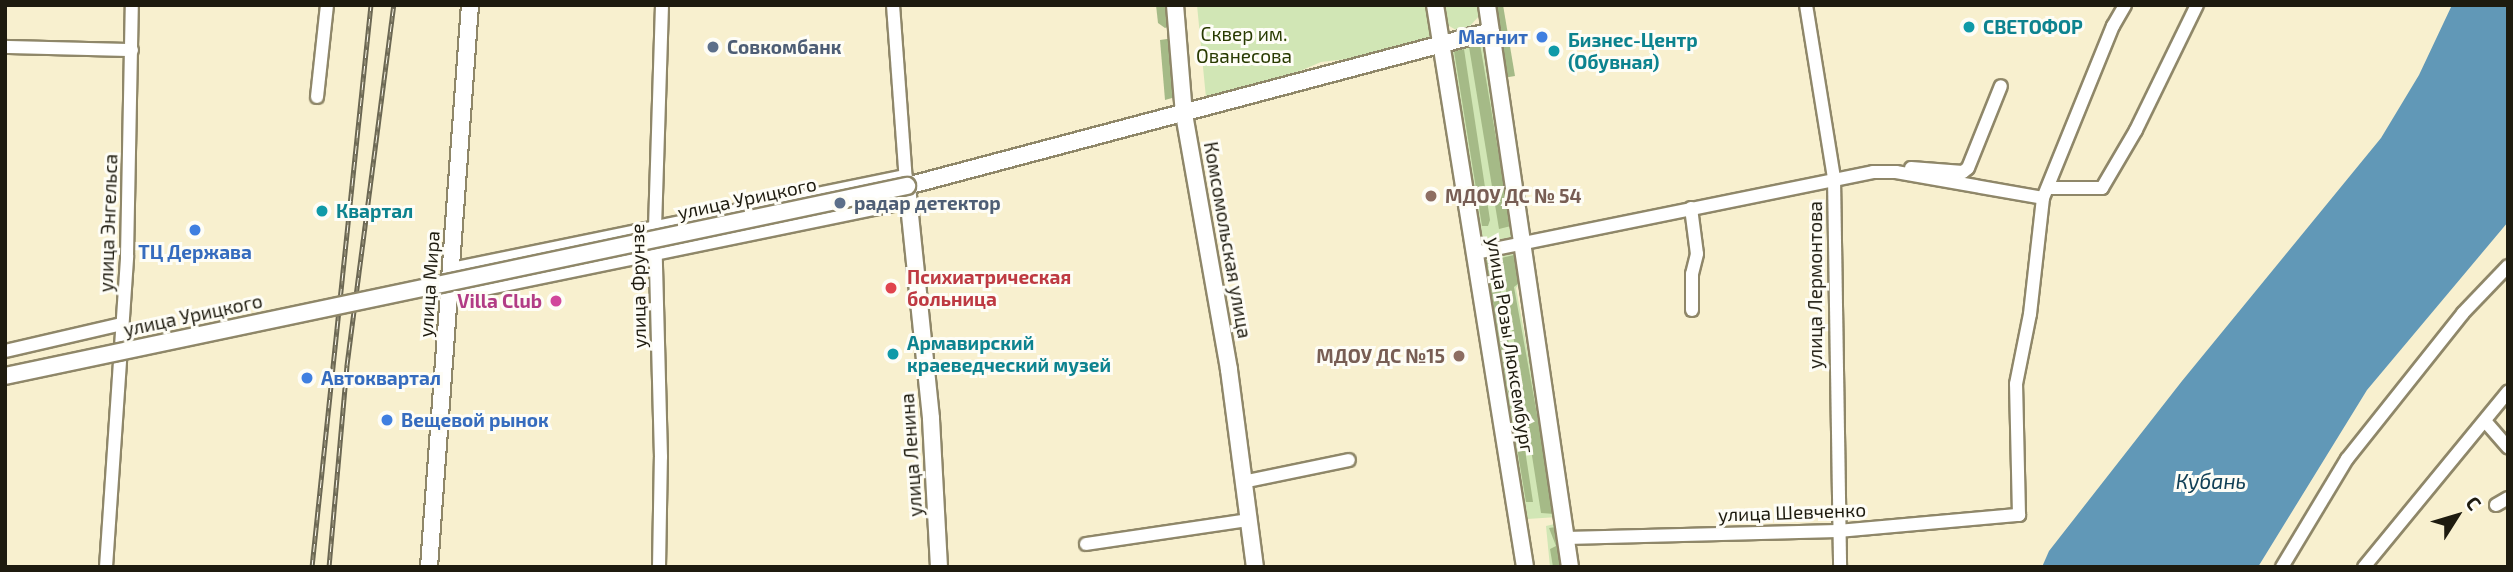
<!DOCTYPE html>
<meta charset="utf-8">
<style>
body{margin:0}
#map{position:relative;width:2513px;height:572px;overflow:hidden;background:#f8f0cf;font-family:"Exo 2",sans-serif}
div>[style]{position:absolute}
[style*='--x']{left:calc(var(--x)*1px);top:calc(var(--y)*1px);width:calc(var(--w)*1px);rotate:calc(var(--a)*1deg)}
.green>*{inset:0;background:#d1e6b5}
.forest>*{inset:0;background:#a5ba87}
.water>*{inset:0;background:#6198b7}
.roads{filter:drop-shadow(2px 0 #8f8769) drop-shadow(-2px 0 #8f8769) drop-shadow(0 2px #8f8769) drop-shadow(0 -2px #8f8769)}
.minor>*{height:12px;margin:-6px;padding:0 6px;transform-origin:6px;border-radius:6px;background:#fff}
.major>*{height:16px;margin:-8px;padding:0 8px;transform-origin:8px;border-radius:8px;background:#fff}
.rail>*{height:5px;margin-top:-2.5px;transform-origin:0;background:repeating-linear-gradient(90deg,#fefdf6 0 8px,#6b6753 0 16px);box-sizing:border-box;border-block:2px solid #6b6753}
.bridges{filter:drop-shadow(2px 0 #8f8769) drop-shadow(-2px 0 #8f8769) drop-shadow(0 2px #8f8769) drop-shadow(0 -2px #8f8769)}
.major-bridge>*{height:16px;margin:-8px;padding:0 8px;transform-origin:8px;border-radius:8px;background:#fff}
.dots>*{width:19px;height:19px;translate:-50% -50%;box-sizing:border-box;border:4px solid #fefdf6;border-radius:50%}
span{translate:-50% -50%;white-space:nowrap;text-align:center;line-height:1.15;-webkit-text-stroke:6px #fefdf6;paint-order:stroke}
.culture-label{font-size:19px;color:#0d838f;font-weight:700}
.left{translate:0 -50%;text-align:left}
.park-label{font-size:19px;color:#283a00}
.shop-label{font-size:19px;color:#366cbe;font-weight:700}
.right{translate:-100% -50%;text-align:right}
.service-label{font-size:19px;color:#4e5e75;font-weight:700}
.education-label{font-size:19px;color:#785e54;font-weight:700}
.street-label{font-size:19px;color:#1e1b0f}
.health-label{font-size:19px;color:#be3a42;font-weight:700}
.hotel-label{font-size:19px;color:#b23c85;font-weight:700}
.water-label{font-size:21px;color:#124056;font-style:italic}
.frame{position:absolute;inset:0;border:7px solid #1e1b0f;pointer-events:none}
.north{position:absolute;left:2422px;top:481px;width:70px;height:70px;-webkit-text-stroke:5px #fefdf6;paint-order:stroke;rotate:53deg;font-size:19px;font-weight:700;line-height:28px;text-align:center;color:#1e1b0f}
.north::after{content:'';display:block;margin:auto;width:24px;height:32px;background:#1e1b0f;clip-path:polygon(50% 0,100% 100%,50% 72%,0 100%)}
</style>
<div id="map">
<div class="green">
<i style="clip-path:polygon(1197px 5px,1426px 5px,1431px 37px,1364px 57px,1321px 62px,1300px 71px,1206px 98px)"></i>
<i style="clip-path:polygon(1442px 5px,1480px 5px,1480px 15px,1469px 27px,1456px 30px,1446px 24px)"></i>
<i style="clip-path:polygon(1483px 41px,1515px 239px,1482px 243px,1451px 50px)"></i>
<i style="clip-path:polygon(1516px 252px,1521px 282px,1516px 288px,1558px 517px,1527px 519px,1483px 257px)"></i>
<i style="clip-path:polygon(1559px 523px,1566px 567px,1550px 567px,1546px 526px)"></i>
</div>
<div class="forest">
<i style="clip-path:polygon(1156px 5px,1171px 5px,1170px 26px,1165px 28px,1158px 23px)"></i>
<i style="clip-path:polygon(1503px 5px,1515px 76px,1503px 78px,1495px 6px)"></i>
<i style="clip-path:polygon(1174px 38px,1179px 96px,1165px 100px,1160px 40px)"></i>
<i style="clip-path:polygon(1480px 44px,1511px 226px,1499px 229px,1469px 47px)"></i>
<i style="clip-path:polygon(1464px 49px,1490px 220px,1488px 226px,1482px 226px,1454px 51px)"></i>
<i style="clip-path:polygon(1514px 255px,1519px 283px,1514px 287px,1555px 514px,1541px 513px,1501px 258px)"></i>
<i style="clip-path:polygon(1496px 259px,1533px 502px,1526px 502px,1486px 260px)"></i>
<i style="clip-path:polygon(1556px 527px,1562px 559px,1560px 567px,1553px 567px,1550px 549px,1556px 546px,1549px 528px)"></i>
</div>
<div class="water">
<i style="clip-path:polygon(2452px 5px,2508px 5px,2508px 222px,2367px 390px,2258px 567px,2042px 567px,2049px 551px,2182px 381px,2381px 138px,2419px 75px)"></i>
</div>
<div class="roads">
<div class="minor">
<i style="--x:893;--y:5;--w:178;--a:85.8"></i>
<i style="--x:1806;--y:5;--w:175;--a:80.8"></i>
<i style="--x:1834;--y:178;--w:389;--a:89.1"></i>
<i style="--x:5;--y:47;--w:127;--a:1.4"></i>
<i style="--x:317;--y:97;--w:93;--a:-83.8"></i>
<i style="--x:1911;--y:168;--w:52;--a:4.4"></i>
<i style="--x:1963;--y:172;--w:6;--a:-39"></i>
<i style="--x:1968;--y:168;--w:88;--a:-68.1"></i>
<i style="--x:2048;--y:188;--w:54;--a:0"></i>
<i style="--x:2102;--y:188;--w:67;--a:-59.6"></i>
<i style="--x:2136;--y:130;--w:139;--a:-64"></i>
<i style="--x:1691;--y:208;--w:46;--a:82.6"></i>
<i style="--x:1697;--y:254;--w:21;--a:104"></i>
<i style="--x:1692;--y:274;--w:36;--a:90"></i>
<i style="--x:1475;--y:253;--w:406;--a:-11.5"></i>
<i style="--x:1873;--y:172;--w:23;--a:0"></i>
<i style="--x:1896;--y:172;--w:149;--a:10"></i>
<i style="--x:452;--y:269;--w:463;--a:-11.6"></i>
<i style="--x:450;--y:296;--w:469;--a:-11.6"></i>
<i style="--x:5;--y:351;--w:120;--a:-13"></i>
<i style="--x:2485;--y:421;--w:35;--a:49"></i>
<i style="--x:1243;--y:482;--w:108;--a:-11.7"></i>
<i style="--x:2496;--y:505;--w:14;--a:-30"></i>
<i style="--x:1566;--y:538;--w:272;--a:-1.5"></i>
<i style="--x:1838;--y:531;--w:182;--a:-5.1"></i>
<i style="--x:2019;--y:515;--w:131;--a:-91.3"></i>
<i style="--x:2016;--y:384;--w:71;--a:-78.7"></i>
<i style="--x:2030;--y:314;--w:117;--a:-83.6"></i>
<i style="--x:2043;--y:198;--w:186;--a:-67.9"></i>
<i style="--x:2113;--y:26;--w:24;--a:-60"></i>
<i style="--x:1086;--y:544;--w:164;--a:-8.4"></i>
<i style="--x:106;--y:567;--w:312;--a:-86.1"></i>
<i style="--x:127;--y:256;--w:251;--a:-88.9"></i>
<i style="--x:659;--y:567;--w:110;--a:-89"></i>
<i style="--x:661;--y:457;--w:229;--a:-91.5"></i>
<i style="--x:655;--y:228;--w:223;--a:-88.2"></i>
<i style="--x:2282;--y:567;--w:126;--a:-59"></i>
<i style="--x:2347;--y:459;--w:186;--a:-51.5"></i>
<i style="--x:2463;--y:313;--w:65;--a:-46.2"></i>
<i style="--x:2364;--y:567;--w:227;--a:-50.6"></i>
</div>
<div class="major">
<i style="--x:1175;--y:5;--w:109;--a:85.3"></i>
<i style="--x:1184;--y:114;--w:260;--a:80"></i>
<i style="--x:1229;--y:370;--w:199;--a:82.5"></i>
<i style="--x:1435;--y:5;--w:569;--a:80.9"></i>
<i style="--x:1487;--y:5;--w:568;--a:81.6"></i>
<i style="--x:429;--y:567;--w:563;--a:-85.83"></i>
<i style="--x:939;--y:567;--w:149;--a:-93.1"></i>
<i style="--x:931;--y:418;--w:233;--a:-95.9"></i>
<i style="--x:907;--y:186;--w:604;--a:-14.86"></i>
</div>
</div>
<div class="rail">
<i style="--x:312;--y:567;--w:565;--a:-84.01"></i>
<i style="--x:329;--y:567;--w:203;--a:-84.9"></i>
<i style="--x:347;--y:365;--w:363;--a:-82.6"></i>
</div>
<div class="bridges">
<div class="major-bridge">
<i style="--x:5;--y:376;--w:922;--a:-11.9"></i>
</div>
</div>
<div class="dots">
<i style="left:1969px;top:27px;background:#0f9aa8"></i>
<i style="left:1542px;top:37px;background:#3f7fe0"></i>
<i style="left:713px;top:47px;background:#5c6f8a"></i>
<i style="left:1554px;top:51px;background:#0f9aa8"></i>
<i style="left:1431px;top:196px;background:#8d6e63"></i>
<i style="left:840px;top:203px;background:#5c6f8a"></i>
<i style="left:322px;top:211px;background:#0f9aa8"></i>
<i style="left:195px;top:230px;background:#3f7fe0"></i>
<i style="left:891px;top:288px;background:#e0444e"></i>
<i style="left:556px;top:301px;background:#d1479c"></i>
<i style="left:893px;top:354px;background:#0f9aa8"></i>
<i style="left:1459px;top:356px;background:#8d6e63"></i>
<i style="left:307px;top:378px;background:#3f7fe0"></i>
<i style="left:387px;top:420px;background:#3f7fe0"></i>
</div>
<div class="culture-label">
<span class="left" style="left:1983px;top:27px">СВЕТОФОР</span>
<span class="left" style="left:1568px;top:51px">Бизнес-Центр<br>(Обувная)</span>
<span class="left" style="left:336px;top:211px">Квартал</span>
<span class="left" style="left:907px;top:354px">Армавирский<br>краеведческий музей</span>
</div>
<div class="park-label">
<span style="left:1244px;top:45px">Сквер им.<br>Ованесова</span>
</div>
<div class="shop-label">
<span class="right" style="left:1528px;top:37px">Магнит</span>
<span style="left:195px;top:252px">ТЦ Держава</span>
<span class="left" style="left:321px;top:378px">Автоквартал</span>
<span class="left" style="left:401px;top:420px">Вещевой рынок</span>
</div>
<div class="service-label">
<span class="left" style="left:727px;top:47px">Совкомбанк</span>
<span class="left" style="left:854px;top:203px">радар детектор</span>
</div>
<div class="education-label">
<span class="left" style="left:1445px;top:196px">МДОУ ДС № 54</span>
<span class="right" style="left:1445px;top:356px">МДОУ ДС №15</span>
</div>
<div class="street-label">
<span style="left:747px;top:198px;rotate:-12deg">улица Урицкого</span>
<span style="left:108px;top:223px;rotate:-88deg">улица Энгельса</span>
<span style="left:1228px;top:240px;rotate:80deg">Комсомольская улица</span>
<span style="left:429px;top:284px;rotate:-86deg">улица Мира</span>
<span style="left:1815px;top:285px;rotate:-90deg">улица Лермонтова</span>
<span style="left:638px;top:286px;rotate:-91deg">улица Фрунзе</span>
<span style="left:193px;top:315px;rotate:-12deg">улица Урицкого</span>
<span style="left:1511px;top:345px;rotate:81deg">улица Розы Люксембург</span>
<span style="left:911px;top:455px;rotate:-94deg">улица Ленина</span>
<span style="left:1792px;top:512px;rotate:-2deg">улица Шевченко</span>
</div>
<div class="health-label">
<span class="left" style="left:907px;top:288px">Психиатрическая<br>больница</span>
</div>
<div class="hotel-label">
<span class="right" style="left:542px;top:301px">Villa Club</span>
</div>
<div class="water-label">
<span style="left:2211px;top:481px">Кубань</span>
</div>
<div class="frame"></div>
<div class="north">С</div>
</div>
